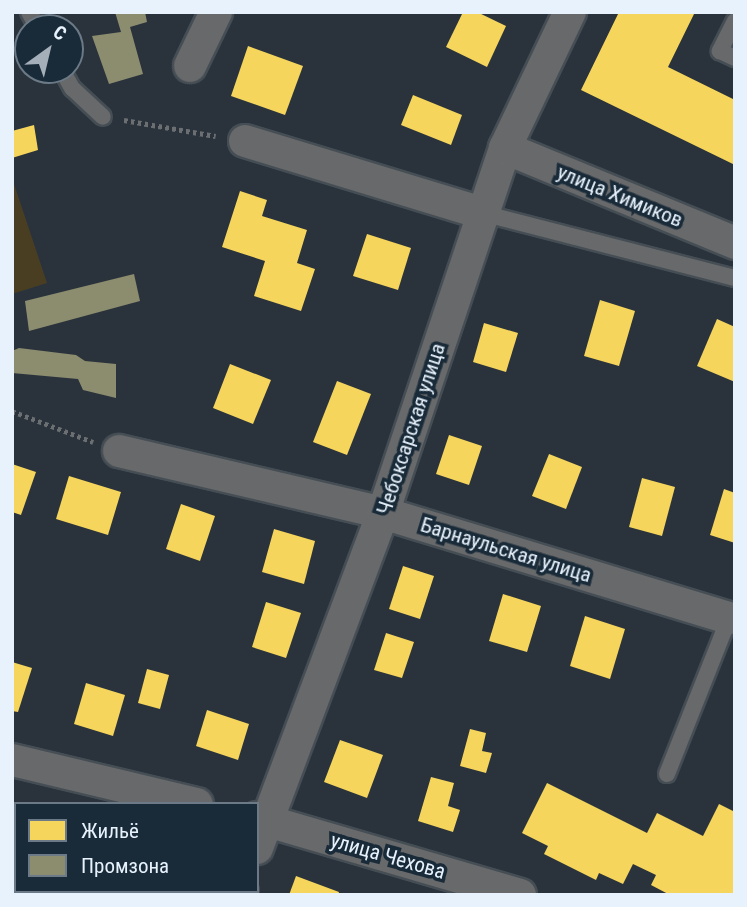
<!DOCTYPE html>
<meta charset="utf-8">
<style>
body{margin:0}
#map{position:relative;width:747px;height:907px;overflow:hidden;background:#2a333c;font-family:"Roboto Condensed",sans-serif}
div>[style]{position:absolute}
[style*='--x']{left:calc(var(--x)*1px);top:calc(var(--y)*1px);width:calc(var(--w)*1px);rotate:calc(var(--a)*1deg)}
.green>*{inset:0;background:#493e22}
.homes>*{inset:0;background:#f6d55c}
.industry>*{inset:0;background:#8c8c6e}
.path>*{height:4.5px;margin-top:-2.25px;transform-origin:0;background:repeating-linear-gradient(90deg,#6b6f72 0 3.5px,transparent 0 7px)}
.roads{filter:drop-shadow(2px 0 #464e55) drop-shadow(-2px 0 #464e55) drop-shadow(0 2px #464e55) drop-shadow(0 -2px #464e55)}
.service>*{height:16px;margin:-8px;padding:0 8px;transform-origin:8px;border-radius:8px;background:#68696a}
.minor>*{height:32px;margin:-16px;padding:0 16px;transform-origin:16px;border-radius:16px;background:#68696a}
span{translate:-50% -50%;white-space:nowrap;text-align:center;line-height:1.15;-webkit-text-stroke:7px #192a38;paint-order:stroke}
.street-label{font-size:21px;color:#e7f2fc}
.frame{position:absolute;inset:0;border:14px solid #e7f2fc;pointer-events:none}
.legend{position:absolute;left:14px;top:802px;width:245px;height:91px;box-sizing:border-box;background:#192a38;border:2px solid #6b7a86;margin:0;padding:9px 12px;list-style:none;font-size:21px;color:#e7f2fc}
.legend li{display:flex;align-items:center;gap:14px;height:35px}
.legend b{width:35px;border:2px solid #6b7a86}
.north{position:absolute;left:14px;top:14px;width:70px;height:70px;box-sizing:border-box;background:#192a38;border:2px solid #6b7a86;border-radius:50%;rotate:34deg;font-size:19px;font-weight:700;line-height:28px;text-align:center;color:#e7f2fc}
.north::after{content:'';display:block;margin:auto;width:24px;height:32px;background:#a5afb9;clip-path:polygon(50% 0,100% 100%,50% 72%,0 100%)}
</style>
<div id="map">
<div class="green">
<i style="clip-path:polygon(12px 178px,47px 283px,12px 294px)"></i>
</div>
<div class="homes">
<i style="clip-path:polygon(463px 12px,477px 12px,506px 26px,487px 67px,446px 47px)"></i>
<i style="clip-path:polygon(619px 12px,695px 12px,668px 67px,735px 100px,735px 165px,581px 90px)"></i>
<i style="clip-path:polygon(248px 46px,303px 66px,285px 115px,231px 96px)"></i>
<i style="clip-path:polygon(413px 95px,462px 115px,451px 145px,401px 125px)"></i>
<i style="clip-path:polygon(34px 125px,38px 150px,12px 158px,12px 131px)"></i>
<i style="clip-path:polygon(240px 191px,267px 200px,262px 216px,307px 230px,297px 263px,315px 269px,301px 311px,254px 296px,265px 261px,222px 247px)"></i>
<i style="clip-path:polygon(367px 234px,411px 248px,398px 290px,353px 276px)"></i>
<i style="clip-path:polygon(600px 300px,635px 311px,619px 366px,584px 356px)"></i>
<i style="clip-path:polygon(717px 319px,735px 327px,735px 382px,697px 366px)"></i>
<i style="clip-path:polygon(484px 323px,518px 333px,506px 372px,473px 362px)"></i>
<i style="clip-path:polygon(230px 364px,271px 380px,253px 424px,213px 408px)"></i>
<i style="clip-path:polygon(337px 381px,371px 394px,347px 455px,313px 442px)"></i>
<i style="clip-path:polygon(449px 435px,482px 446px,469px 485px,436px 474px)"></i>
<i style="clip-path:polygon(549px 454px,582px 467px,566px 509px,532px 496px)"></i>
<i style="clip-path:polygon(12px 464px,36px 472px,21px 515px,12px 512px)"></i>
<i style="clip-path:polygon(69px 476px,121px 492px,108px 535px,56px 519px)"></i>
<i style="clip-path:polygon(642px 478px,675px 487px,662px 536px,629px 527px)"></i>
<i style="clip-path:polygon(724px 489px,735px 493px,735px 543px,710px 535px)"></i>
<i style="clip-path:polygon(181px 504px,215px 516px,200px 561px,166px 549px)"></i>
<i style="clip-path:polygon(274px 529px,315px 541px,304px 584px,262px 572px)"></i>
<i style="clip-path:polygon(403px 566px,434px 576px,420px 619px,389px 609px)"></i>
<i style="clip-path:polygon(503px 594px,541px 606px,527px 652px,489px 641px)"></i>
<i style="clip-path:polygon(266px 602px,301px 613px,286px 658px,252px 647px)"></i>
<i style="clip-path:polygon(585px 616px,625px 629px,610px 679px,570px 666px)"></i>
<i style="clip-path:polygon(386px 633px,414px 642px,402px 678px,374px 670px)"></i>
<i style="clip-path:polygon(12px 662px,32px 668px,18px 712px,12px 711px)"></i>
<i style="clip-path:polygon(147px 669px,169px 675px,160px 709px,138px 703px)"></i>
<i style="clip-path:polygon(86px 683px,125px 695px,113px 736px,74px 724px)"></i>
<i style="clip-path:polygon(207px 710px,249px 724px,238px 760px,196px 746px)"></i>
<i style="clip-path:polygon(470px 729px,486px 733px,482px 751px,492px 753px,486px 773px,460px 766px)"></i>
<i style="clip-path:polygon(340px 740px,383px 755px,367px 798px,324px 782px)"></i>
<i style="clip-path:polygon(431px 777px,454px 783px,448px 806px,460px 810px,453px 832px,418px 821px)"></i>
<i style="clip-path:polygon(547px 783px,647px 833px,657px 813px,703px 836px,719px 804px,735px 812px,735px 895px,670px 895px,651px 885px,656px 875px,633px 864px,623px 884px,599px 873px,596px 880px,544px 854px,548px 846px,522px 833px)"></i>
<i style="clip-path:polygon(296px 876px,339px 892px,338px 895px,289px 895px)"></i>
<i style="clip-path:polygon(181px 891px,200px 891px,199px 895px)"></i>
</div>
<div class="industry">
<i style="clip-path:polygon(115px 12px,145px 12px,147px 22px,130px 27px,143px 74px,109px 84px,92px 36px,121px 32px)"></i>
<i style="clip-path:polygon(134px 274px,140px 301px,29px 331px,25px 301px)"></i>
<i style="clip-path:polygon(19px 348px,76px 355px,85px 361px,116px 364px,116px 398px,83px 390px,78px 379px,12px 373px,12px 351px)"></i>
</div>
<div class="path">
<i style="--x:124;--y:120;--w:93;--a:9.9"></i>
<i style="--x:12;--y:411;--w:87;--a:20.9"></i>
</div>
<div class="roads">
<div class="service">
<i style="--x:29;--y:12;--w:18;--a:61"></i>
<i style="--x:735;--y:21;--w:34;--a:117"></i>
<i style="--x:720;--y:51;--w:17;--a:25"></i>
<i style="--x:62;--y:70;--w:21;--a:61"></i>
<i style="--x:72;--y:88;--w:42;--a:43.1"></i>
<i style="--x:482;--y:213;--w:261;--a:14.4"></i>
<i style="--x:667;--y:774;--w:168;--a:-68.3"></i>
<i style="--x:729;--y:618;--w:4;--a:14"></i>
</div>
<div class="minor">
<i style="--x:190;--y:66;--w:60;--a:-64.3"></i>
<i style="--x:245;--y:141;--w:248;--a:16.9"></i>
<i style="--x:505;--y:148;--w:249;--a:22.4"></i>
<i style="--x:119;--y:451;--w:271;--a:13.2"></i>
<i style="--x:383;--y:513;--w:362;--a:16.9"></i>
<i style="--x:12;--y:760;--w:190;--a:13.4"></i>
<i style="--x:257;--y:818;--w:274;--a:16.3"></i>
<i style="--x:257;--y:848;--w:358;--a:-69.4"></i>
<i style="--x:383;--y:513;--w:385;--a:-71.5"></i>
<i style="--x:505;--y:148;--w:151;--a:-64.5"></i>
<i style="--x:240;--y:895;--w:4;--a:-63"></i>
</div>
</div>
<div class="street-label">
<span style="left:620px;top:196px;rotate:22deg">улица Химиков</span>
<span style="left:411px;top:429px;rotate:-72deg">Чебоксарская улица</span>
<span style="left:506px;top:550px;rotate:17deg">Барнаульская улица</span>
<span style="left:388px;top:856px;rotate:16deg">улица Чехова</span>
</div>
<div class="frame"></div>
<ul class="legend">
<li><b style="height:19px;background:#f6d55c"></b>Жильё</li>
<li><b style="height:19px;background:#8c8c6e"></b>Промзона</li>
</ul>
<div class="north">С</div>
</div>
